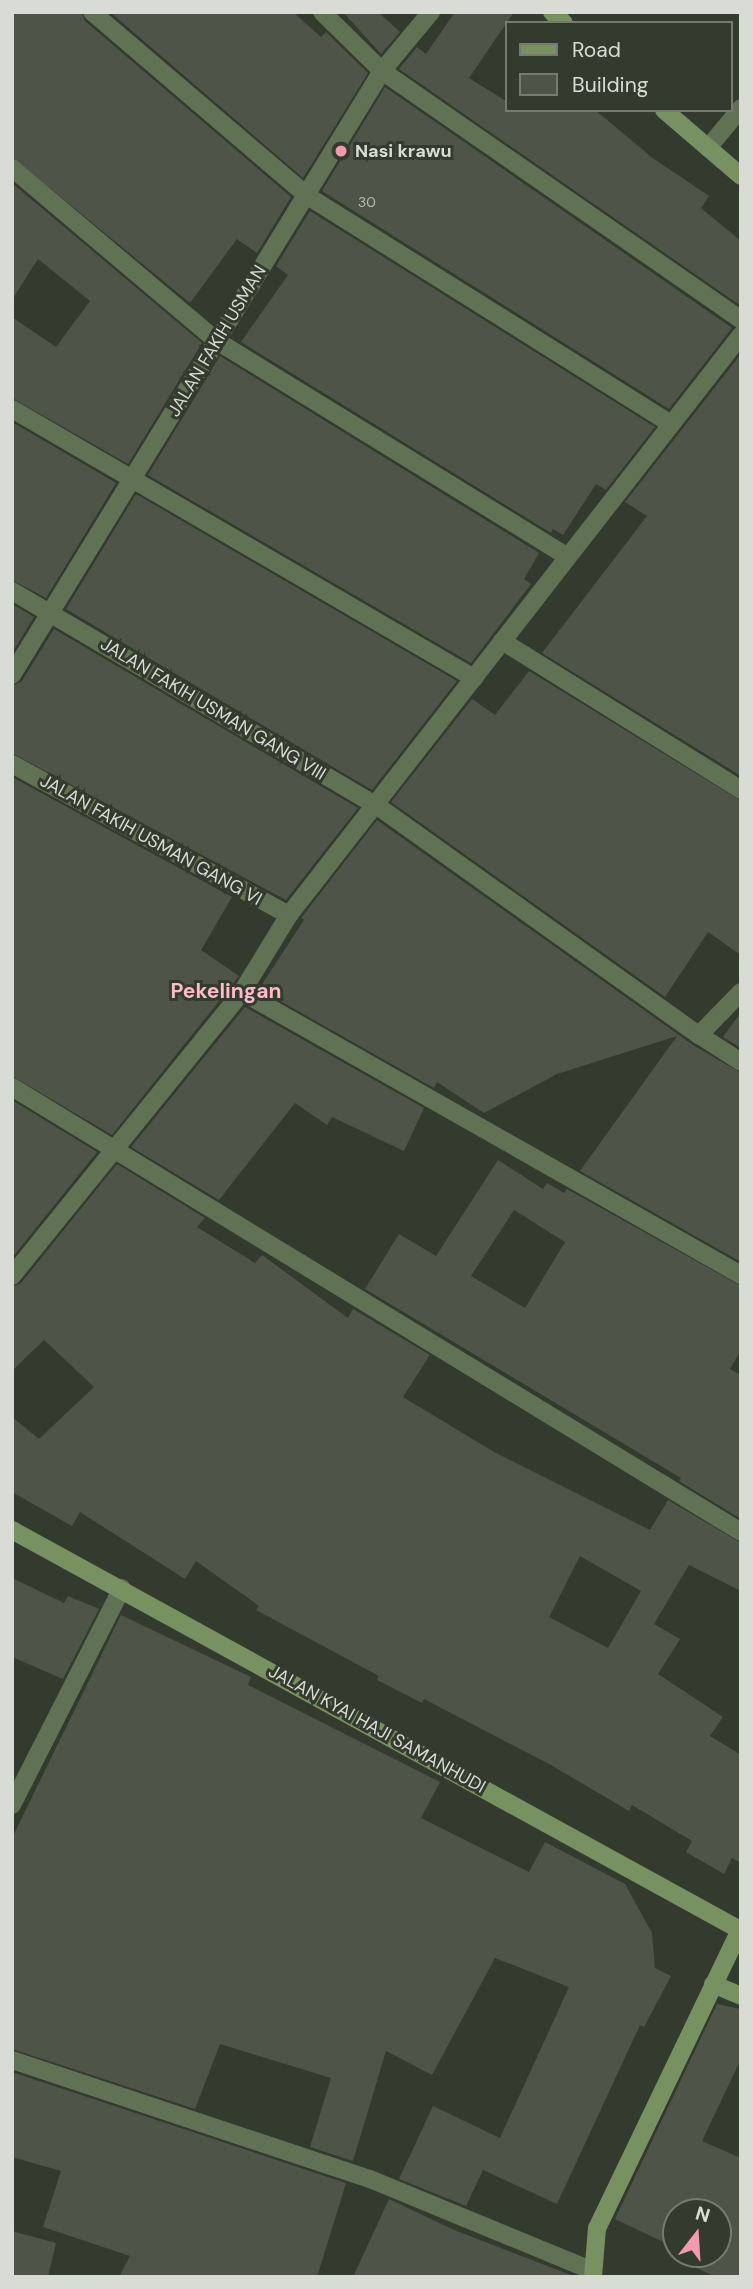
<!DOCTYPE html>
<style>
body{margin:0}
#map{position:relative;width:753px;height:2289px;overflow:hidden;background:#333a2e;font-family:"DM Sans",sans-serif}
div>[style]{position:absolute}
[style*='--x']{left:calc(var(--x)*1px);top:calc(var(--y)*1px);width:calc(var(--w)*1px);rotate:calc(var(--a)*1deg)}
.building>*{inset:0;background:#4e5448}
.street>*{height:18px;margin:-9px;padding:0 9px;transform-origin:9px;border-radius:9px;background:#617153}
.secondary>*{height:18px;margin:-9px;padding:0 9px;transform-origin:9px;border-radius:9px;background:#779161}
.dots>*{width:19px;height:19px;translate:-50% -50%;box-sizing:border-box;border:4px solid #333a2e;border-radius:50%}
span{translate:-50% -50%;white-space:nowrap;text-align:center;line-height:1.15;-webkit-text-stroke:6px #333a2e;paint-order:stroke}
.number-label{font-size:14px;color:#b6bab2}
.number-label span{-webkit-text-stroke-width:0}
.poi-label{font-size:18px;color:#d8dcd5;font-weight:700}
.left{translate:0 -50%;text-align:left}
.street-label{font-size:18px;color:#d8dcd5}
.quarter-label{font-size:21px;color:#fdbaca;font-weight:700}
.frame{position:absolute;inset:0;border:14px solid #d8dcd5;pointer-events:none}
.legend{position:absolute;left:505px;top:21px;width:228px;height:91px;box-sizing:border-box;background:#333a2e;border:2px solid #757b71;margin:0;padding:9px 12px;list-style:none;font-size:21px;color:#d8dcd5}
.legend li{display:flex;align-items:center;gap:14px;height:35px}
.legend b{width:35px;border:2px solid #757b71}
.north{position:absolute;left:662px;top:2198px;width:70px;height:70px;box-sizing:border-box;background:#333a2e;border:2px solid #757b71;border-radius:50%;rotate:17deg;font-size:19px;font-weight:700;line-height:28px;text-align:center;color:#d8dcd5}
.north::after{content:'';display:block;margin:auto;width:24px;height:32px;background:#f29ab0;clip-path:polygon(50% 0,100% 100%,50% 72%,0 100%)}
</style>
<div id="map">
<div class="building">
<i style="clip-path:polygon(12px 12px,81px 12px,85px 21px,291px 197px,257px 253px,237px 239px,190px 303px,12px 157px)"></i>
<i style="clip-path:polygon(110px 12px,293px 12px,321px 37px,326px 32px,368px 73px,303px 178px)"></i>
<i style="clip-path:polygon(343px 12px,378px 12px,400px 32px,381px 54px)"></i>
<i style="clip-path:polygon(455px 12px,514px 12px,469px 78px,506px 101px,506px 110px,595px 110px,654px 159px,709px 196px,701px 208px,741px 241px,741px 306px,399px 69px,417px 47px,426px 54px)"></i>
<i style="clip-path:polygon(385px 87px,732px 328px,669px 409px,322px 191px)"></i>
<i style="clip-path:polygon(12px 183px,202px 343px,128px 464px,12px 398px,12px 317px,56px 347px,90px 301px,38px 259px,12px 300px)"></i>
<i style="clip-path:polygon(310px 211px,655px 427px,606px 490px,596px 484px,563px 535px,553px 529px,551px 533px,241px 342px,288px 275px,276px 266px)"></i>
<i style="clip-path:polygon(741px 354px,741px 776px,542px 653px,647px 516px,625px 502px)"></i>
<i style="clip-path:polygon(220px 356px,539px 553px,524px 579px,531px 584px,471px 663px,148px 475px)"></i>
<i style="clip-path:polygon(12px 422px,116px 483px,46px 598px,12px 580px)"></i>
<i style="clip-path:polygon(136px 494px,457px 681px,372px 790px,66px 609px)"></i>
<i style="clip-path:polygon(12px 604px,34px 617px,12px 653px)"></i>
<i style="clip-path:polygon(54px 629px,358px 808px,286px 900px,12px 753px,12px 686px,22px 681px)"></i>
<i style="clip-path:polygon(529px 671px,741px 801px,741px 955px,708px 932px,665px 997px,391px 802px,472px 699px,495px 715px)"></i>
<i style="clip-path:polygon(12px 777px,232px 897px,201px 950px,239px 976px,112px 1135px,12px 1076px)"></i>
<i style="clip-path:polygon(377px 820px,693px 1045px,741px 1073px,741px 1262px,580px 1171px,677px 1036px,557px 1074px,484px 1113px,437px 1082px,434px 1088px,259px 989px,304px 920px,301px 918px)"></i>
<i style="clip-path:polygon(245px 1007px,424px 1108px,404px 1151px,332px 1117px,327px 1125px,295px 1103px,219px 1200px,131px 1147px)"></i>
<i style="clip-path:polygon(741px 1012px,741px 1048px,723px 1037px)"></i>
<i style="clip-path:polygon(12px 1100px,97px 1152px,12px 1258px)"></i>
<i style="clip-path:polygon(evenodd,498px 1160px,543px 1189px,547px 1183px,564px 1193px,567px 1189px,741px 1286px,741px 1350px,730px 1369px,741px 1375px,741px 1519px,679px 1481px,681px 1478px,365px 1289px,399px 1234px,436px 1256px,498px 1160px,514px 1210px,565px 1242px,525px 1308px,471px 1276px,514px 1210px)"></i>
<i style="clip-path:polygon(evenodd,117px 1164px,205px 1218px,197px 1227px,255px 1263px,262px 1255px,348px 1318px,353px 1309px,430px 1355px,403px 1397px,494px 1452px,650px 1530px,668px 1500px,741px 1543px,741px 1591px,689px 1565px,654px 1624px,680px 1639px,658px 1674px,723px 1717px,710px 1736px,741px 1755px,741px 1863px,732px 1858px,724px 1874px,686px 1852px,692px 1841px,632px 1805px,629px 1811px,551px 1765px,424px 1699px,422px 1703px,377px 1680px,379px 1676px,256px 1610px,259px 1606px,196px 1561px,185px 1579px,80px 1512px,72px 1526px,12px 1492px,12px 1417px,39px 1439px,94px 1387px,44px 1340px,12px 1371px,12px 1287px,21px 1283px,117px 1164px,580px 1556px,641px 1591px,608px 1648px,549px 1617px,580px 1556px)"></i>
<i style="clip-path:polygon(12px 1578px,64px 1603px,68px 1596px,99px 1609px,63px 1679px,12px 1657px)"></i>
<i style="clip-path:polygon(121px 1615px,251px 1677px,248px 1685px,440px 1782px,421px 1818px,529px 1872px,545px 1842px,625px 1884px,652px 1933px,655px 1968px,671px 1976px,644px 2027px,640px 2025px,557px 2204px,483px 2170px,466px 2206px,399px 2179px,433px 2106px,500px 2138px,569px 1987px,495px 1958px,432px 2075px,386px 2051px,353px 2161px,310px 2147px,331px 2078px,220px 2044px,195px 2109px,12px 2049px,12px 1838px)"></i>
<i style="clip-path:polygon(717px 2004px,741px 2009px,741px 2059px,702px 2141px,741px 2158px,741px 2277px,716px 2277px,673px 2257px,676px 2251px,718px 2254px,718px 2212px,676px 2212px,676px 2248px,615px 2219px)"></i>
<i style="clip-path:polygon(12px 2072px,346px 2183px,317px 2277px,119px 2277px,130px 2256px,43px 2227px,61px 2171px,12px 2157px)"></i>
<i style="clip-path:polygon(389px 2199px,454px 2230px,576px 2277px,353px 2277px)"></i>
<i style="clip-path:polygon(12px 2231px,56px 2243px,48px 2277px,12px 2277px)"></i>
</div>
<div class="street">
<i style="--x:92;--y:12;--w:282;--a:40.5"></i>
<i style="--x:306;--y:195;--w:431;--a:32.1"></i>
<i style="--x:322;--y:12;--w:84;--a:44.5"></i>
<i style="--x:382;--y:71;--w:437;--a:34.7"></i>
<i style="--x:708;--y:148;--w:52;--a:-50.5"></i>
<i style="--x:12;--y:168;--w:268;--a:40.2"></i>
<i style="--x:217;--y:341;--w:412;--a:31.6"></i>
<i style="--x:12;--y:409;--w:535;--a:30.21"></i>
<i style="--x:12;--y:591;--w:422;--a:30.5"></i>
<i style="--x:376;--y:805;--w:397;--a:35.5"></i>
<i style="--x:699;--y:1035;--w:60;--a:-45.7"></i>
<i style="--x:502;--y:641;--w:282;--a:31.9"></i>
<i style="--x:12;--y:675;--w:708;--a:-58.51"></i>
<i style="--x:382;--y:71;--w:77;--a:-50.3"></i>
<i style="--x:12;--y:764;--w:315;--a:28.6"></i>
<i style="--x:242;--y:992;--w:574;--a:29.56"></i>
<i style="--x:699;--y:1035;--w:50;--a:32.7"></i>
<i style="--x:12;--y:1087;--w:854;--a:31.4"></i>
<i style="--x:12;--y:1276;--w:365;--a:-51"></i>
<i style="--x:242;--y:992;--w:90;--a:-58.6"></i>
<i style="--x:289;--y:915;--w:735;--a:-52.07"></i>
<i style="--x:12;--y:1805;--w:243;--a:-63.1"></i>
<i style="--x:12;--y:2060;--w:377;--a:18.4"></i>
<i style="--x:370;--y:2179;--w:239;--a:22.4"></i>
</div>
<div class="secondary">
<i style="--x:552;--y:12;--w:16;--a:43"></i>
<i style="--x:664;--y:110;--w:101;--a:40.6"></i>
<i style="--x:12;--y:1530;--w:831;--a:28.79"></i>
<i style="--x:740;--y:1930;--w:331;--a:115.6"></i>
<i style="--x:597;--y:2228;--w:49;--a:94.7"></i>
<i style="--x:713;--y:1984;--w:30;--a:23"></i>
</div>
<div class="dots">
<i style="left:341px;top:151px;background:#f29ab0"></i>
</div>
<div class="number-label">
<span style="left:367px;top:202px">30</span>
</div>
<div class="poi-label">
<span class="left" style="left:355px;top:151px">Nasi krawu</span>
</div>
<div class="street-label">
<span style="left:217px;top:341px;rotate:-59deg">JALAN FAKIH USMAN</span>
<span style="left:213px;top:709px;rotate:31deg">JALAN FAKIH USMAN GANG VIII</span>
<span style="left:151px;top:840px;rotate:29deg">JALAN FAKIH USMAN GANG VI</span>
<span style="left:377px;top:1729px;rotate:29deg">JALAN KYAI HAJI SAMANHUDI</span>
</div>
<div class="quarter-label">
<span style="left:226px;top:991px">Pekelingan</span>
</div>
<div class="frame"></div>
<ul class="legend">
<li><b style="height:9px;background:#779161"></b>Road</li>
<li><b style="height:19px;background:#4e5448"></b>Building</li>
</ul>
<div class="north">N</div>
</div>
